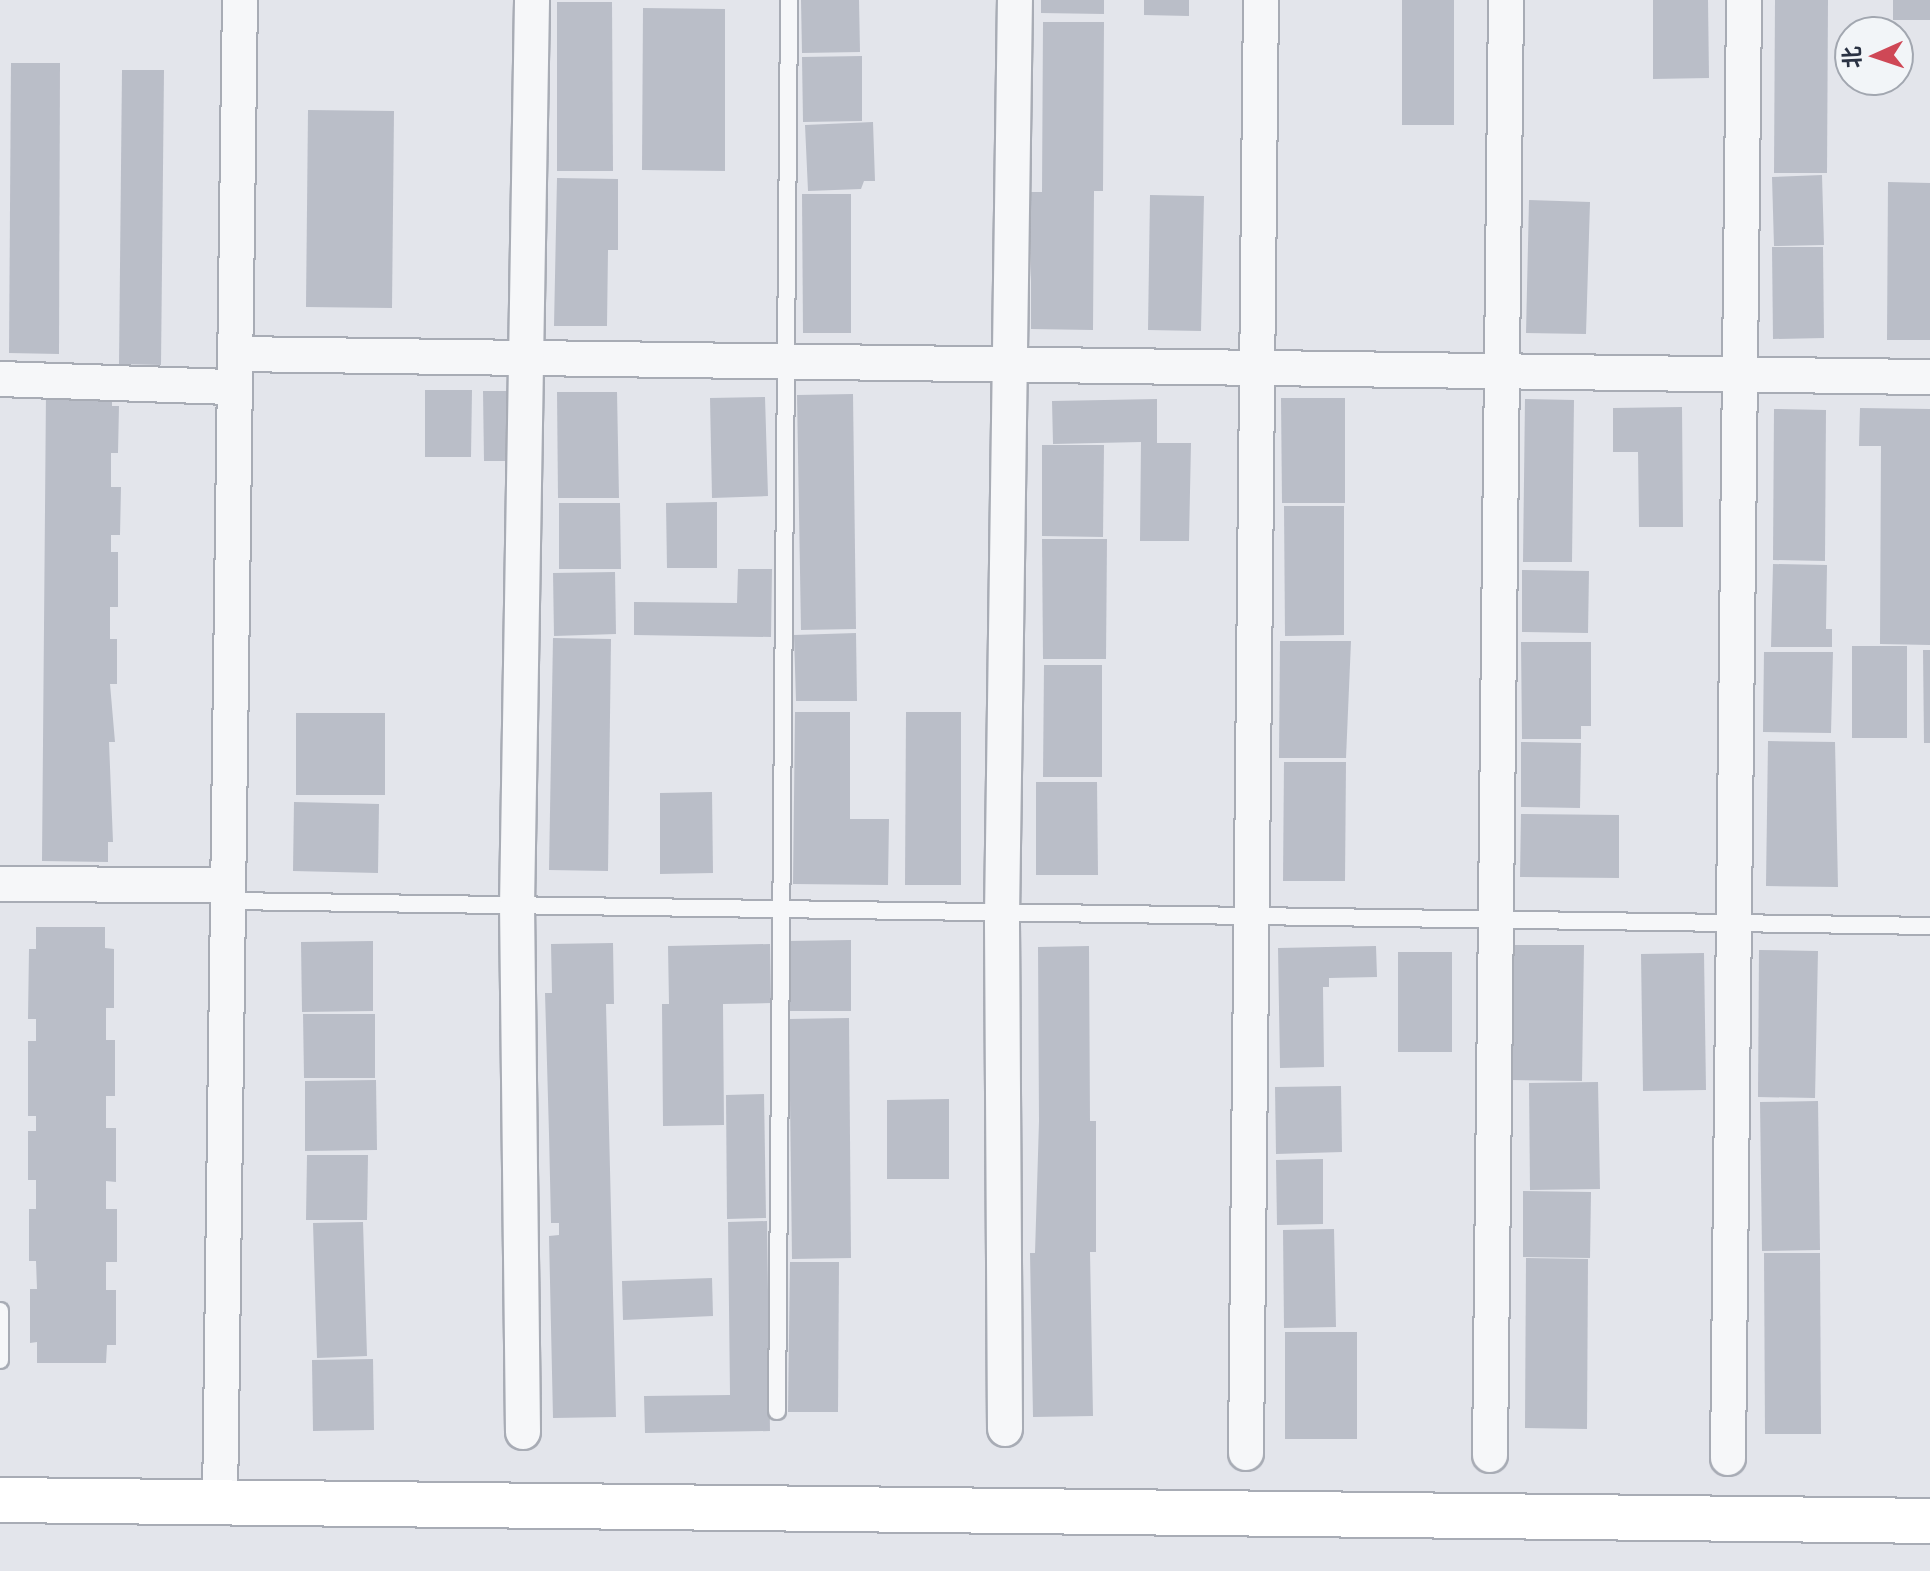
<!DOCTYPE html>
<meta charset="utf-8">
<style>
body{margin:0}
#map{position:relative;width:1930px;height:1571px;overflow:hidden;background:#e3e5eb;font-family:"PT Sans Narrow","Noto Sans SC",sans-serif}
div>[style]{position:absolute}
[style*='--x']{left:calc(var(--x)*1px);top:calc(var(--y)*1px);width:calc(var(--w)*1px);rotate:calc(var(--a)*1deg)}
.building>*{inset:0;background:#babec8}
.roads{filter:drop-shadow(2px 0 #a8acb5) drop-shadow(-2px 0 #a8acb5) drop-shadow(0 2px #a8acb5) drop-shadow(0 -2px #a8acb5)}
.lane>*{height:16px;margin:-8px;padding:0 8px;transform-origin:8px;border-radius:8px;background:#f6f7f9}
.street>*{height:34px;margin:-17px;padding:0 17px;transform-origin:17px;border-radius:17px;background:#f6f7f9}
.secondary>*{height:44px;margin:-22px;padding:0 22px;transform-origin:22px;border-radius:22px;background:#fff}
span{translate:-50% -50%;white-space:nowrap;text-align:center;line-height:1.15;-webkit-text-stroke:7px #f2f5f8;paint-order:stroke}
.north{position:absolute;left:1834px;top:16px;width:80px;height:80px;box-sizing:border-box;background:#f2f5f8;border:2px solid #a2a7b0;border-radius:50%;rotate:267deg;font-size:22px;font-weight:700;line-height:32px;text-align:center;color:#2a3243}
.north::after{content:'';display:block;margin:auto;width:28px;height:36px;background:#cf4856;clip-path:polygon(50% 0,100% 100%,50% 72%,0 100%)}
</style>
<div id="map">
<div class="building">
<i style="clip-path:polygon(801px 0,859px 0,860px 52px,802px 53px)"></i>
<i style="clip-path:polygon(1041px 0,1104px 0,1104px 14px,1041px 13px)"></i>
<i style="clip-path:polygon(1144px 0,1189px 0,1189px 16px,1144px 15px)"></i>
<i style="clip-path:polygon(1402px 0,1454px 0,1454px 125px,1402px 125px)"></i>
<i style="clip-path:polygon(1653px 0,1708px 0,1709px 78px,1653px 79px)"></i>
<i style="clip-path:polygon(1775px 0,1828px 0,1827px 173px,1774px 173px)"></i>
<i style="clip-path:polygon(1893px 0,1930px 0,1930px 20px,1893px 20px)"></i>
<i style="clip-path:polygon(557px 2px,612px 2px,613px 171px,557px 171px)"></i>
<i style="clip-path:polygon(643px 8px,725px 9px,725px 171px,642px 170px)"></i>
<i style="clip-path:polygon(1043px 22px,1104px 22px,1103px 191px,1094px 191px,1093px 330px,1031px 329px,1031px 192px,1042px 192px)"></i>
<i style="clip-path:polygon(862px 56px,862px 121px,803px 122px,802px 57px)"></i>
<i style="clip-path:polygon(11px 63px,60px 63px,59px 354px,9px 353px)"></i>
<i style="clip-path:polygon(122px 70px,164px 70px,161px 365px,119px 364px)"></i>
<i style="clip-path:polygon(308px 110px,394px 111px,392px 308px,306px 307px)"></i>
<i style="clip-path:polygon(873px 122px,875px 181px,864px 181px,861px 189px,808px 191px,805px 125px)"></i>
<i style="clip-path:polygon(1822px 175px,1824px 245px,1774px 246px,1772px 177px)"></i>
<i style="clip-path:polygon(557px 178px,618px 179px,618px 250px,608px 250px,607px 326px,554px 326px)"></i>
<i style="clip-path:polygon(1888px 182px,1930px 183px,1930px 340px,1887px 340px)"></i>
<i style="clip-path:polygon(802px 194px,851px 194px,851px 333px,803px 333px)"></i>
<i style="clip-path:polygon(1150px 195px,1204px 196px,1201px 331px,1148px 330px)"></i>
<i style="clip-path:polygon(1529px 200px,1590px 202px,1586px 334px,1526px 333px)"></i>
<i style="clip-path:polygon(1772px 247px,1823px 247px,1824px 338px,1773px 339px)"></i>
<i style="clip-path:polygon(425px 390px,472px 390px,471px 457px,425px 457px)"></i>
<i style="clip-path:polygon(46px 391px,112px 391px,112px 406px,119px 406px,118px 453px,111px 453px,111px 487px,121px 487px,120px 535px,111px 535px,111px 552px,118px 552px,118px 607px,110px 607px,110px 639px,117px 639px,117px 684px,110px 684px,115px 742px,109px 742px,113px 842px,108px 842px,108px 862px,42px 861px)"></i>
<i style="clip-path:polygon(483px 391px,531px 391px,531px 461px,484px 461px)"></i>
<i style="clip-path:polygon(557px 392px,617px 392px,619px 498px,558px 498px)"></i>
<i style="clip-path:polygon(853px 394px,856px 629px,801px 630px,797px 395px)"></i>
<i style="clip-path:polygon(765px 397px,768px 496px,712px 498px,710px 398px)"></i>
<i style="clip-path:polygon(1281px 398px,1345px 398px,1345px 503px,1282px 503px)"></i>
<i style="clip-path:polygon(1157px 399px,1157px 443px,1191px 443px,1189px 541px,1140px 541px,1141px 442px,1053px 444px,1052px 401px)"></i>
<i style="clip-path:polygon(1525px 399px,1574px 400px,1572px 562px,1523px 562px)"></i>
<i style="clip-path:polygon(1682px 407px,1683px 527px,1639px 527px,1638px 452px,1613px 452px,1613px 408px)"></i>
<i style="clip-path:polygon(1860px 408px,1930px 409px,1930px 645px,1880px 644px,1881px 446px,1859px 446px)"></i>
<i style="clip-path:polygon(1774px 409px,1826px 410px,1825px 561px,1773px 560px)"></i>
<i style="clip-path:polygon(1042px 445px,1104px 445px,1103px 537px,1042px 536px)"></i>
<i style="clip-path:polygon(717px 502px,717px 568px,667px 568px,666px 503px)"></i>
<i style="clip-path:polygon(559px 503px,620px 503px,621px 569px,559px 569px)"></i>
<i style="clip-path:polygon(1284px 506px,1344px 506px,1344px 635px,1285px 636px)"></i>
<i style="clip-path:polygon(1042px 539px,1107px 539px,1106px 659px,1043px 659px)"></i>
<i style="clip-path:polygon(1773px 564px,1827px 565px,1826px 629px,1832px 629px,1832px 647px,1771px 647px)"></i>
<i style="clip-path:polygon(738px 569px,772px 569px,771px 637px,634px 635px,634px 602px,737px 603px)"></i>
<i style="clip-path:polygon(1522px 570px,1589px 571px,1588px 633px,1522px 632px)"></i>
<i style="clip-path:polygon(615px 572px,616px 634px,554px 636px,553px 573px)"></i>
<i style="clip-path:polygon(856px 633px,857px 701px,796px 701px,794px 635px)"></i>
<i style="clip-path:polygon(553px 638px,611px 639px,608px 871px,549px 870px)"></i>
<i style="clip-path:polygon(1280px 641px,1351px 641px,1346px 758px,1279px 758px)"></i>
<i style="clip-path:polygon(1521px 642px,1591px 642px,1591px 726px,1581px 726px,1581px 739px,1522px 739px)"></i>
<i style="clip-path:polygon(1852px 646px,1907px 646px,1907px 738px,1852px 738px)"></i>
<i style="clip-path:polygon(1923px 650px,1930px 650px,1930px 743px,1924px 743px)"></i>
<i style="clip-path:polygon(1764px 652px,1833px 652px,1831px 733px,1763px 732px)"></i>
<i style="clip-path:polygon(1044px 665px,1102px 665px,1102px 777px,1043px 777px)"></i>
<i style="clip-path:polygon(795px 712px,850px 712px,850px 819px,889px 819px,888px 885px,793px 884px)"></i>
<i style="clip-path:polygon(906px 712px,961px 712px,961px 885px,905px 885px)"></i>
<i style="clip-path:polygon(296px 713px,385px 713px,385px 795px,296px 795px)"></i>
<i style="clip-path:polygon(1768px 741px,1835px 742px,1838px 887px,1766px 886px)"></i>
<i style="clip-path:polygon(1521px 742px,1581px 743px,1580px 808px,1521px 807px)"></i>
<i style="clip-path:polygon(1284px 762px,1346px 762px,1345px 881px,1283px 881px)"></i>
<i style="clip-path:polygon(1036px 782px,1097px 782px,1098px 875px,1036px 875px)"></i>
<i style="clip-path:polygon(712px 792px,713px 873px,660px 874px,660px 793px)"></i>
<i style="clip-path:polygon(294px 802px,379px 804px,378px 873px,293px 871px)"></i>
<i style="clip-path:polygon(1521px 814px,1619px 815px,1619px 878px,1520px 877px)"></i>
<i style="clip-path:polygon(36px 927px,105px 927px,105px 948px,114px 949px,114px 1008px,106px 1008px,106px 1040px,115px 1040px,115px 1096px,106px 1096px,106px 1128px,116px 1128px,116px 1182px,106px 1181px,106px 1209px,117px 1209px,117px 1262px,106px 1262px,106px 1290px,116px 1290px,116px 1345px,107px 1345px,106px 1363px,37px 1363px,37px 1342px,30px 1343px,30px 1289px,37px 1289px,36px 1261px,29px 1261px,29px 1209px,36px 1209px,36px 1180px,28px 1180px,28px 1131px,36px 1131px,36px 1116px,28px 1116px,28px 1041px,36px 1041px,36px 1019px,28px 1019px,29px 949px,36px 949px)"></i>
<i style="clip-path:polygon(851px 940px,851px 1011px,788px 1011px,788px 941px)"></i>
<i style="clip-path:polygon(373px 941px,373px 1011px,302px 1012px,301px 942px)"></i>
<i style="clip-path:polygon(613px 943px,614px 1004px,606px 1004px,616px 1417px,553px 1418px,549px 1236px,559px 1235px,559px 1223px,551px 1223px,549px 1134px,545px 993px,552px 993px,551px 944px)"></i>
<i style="clip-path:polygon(770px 944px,771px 1003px,723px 1004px,724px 1125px,663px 1126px,662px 1004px,669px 1004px,668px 946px)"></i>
<i style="clip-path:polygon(1512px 945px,1584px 945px,1582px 1081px,1511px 1080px)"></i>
<i style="clip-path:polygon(1089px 946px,1090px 1121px,1096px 1121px,1096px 1252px,1090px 1252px,1093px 1416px,1033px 1417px,1030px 1253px,1035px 1253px,1039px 1121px,1038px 947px)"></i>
<i style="clip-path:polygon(1376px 946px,1377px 977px,1329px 978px,1329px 987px,1323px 987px,1324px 1067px,1280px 1068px,1278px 948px)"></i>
<i style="clip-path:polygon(1759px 950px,1818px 951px,1815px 1098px,1758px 1097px)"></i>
<i style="clip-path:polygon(1398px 952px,1452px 952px,1452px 1052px,1398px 1052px)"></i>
<i style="clip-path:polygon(1704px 953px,1706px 1090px,1643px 1091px,1641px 954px)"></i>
<i style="clip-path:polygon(303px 1014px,375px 1014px,375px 1078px,304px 1078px)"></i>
<i style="clip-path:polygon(849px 1018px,851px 1258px,792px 1259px,789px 1019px)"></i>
<i style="clip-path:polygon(376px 1080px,377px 1150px,305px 1151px,305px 1081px)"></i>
<i style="clip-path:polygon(1598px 1082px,1600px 1189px,1530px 1190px,1529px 1083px)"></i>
<i style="clip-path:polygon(1341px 1086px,1342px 1152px,1276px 1154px,1275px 1087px)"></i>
<i style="clip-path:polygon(764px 1094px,766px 1218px,727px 1219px,726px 1095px)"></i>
<i style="clip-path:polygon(949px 1099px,949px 1179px,887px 1179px,887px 1100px)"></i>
<i style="clip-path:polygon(1818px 1101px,1820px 1250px,1762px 1251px,1760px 1102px)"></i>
<i style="clip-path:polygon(307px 1155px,368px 1155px,367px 1220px,306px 1220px)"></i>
<i style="clip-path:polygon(1323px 1159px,1323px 1224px,1277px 1225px,1276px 1160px)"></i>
<i style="clip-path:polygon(1523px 1191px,1591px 1192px,1590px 1258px,1523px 1257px)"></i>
<i style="clip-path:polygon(767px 1221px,770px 1431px,645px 1433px,644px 1396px,730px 1395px,728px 1222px)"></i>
<i style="clip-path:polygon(363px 1222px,367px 1356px,317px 1358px,313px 1223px)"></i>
<i style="clip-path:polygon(1334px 1229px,1336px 1327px,1284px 1328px,1283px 1230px)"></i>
<i style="clip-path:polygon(1764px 1253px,1820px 1253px,1821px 1434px,1765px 1434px)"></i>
<i style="clip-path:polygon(1526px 1258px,1588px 1259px,1587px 1429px,1525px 1428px)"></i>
<i style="clip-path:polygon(790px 1262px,839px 1262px,838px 1412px,788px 1412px)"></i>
<i style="clip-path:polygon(712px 1278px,713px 1316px,623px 1320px,622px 1281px)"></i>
<i style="clip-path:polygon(1285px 1332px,1357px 1332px,1357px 1439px,1285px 1439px)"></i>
<i style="clip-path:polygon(373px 1359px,374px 1430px,313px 1431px,312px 1360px)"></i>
</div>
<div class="roads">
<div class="lane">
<i style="--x:228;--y:901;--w:1702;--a:0.84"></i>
<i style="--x:0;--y:1311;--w:49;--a:90"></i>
<i style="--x:777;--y:1411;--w:1411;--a:-89.51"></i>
</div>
<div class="street">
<i style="--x:235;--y:354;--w:1695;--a:0.78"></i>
<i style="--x:0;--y:379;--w:234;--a:2"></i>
<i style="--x:0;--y:884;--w:227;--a:0.3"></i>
<i style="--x:1005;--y:1429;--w:512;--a:-90.34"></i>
<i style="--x:1002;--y:917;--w:917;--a:-89.19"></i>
<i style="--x:523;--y:1432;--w:526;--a:-90.65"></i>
<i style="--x:517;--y:906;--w:906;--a:-89.05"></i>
<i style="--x:1246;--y:1453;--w:1453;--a:-89.41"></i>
<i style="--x:1490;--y:1455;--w:1455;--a:-89.37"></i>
<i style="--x:1728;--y:1458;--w:1458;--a:-89.37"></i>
<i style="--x:220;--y:1503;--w:1503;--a:-89.24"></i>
</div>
<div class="secondary">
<i style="--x:0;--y:1500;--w:1930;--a:0.62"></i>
</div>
</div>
<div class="north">北</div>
</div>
